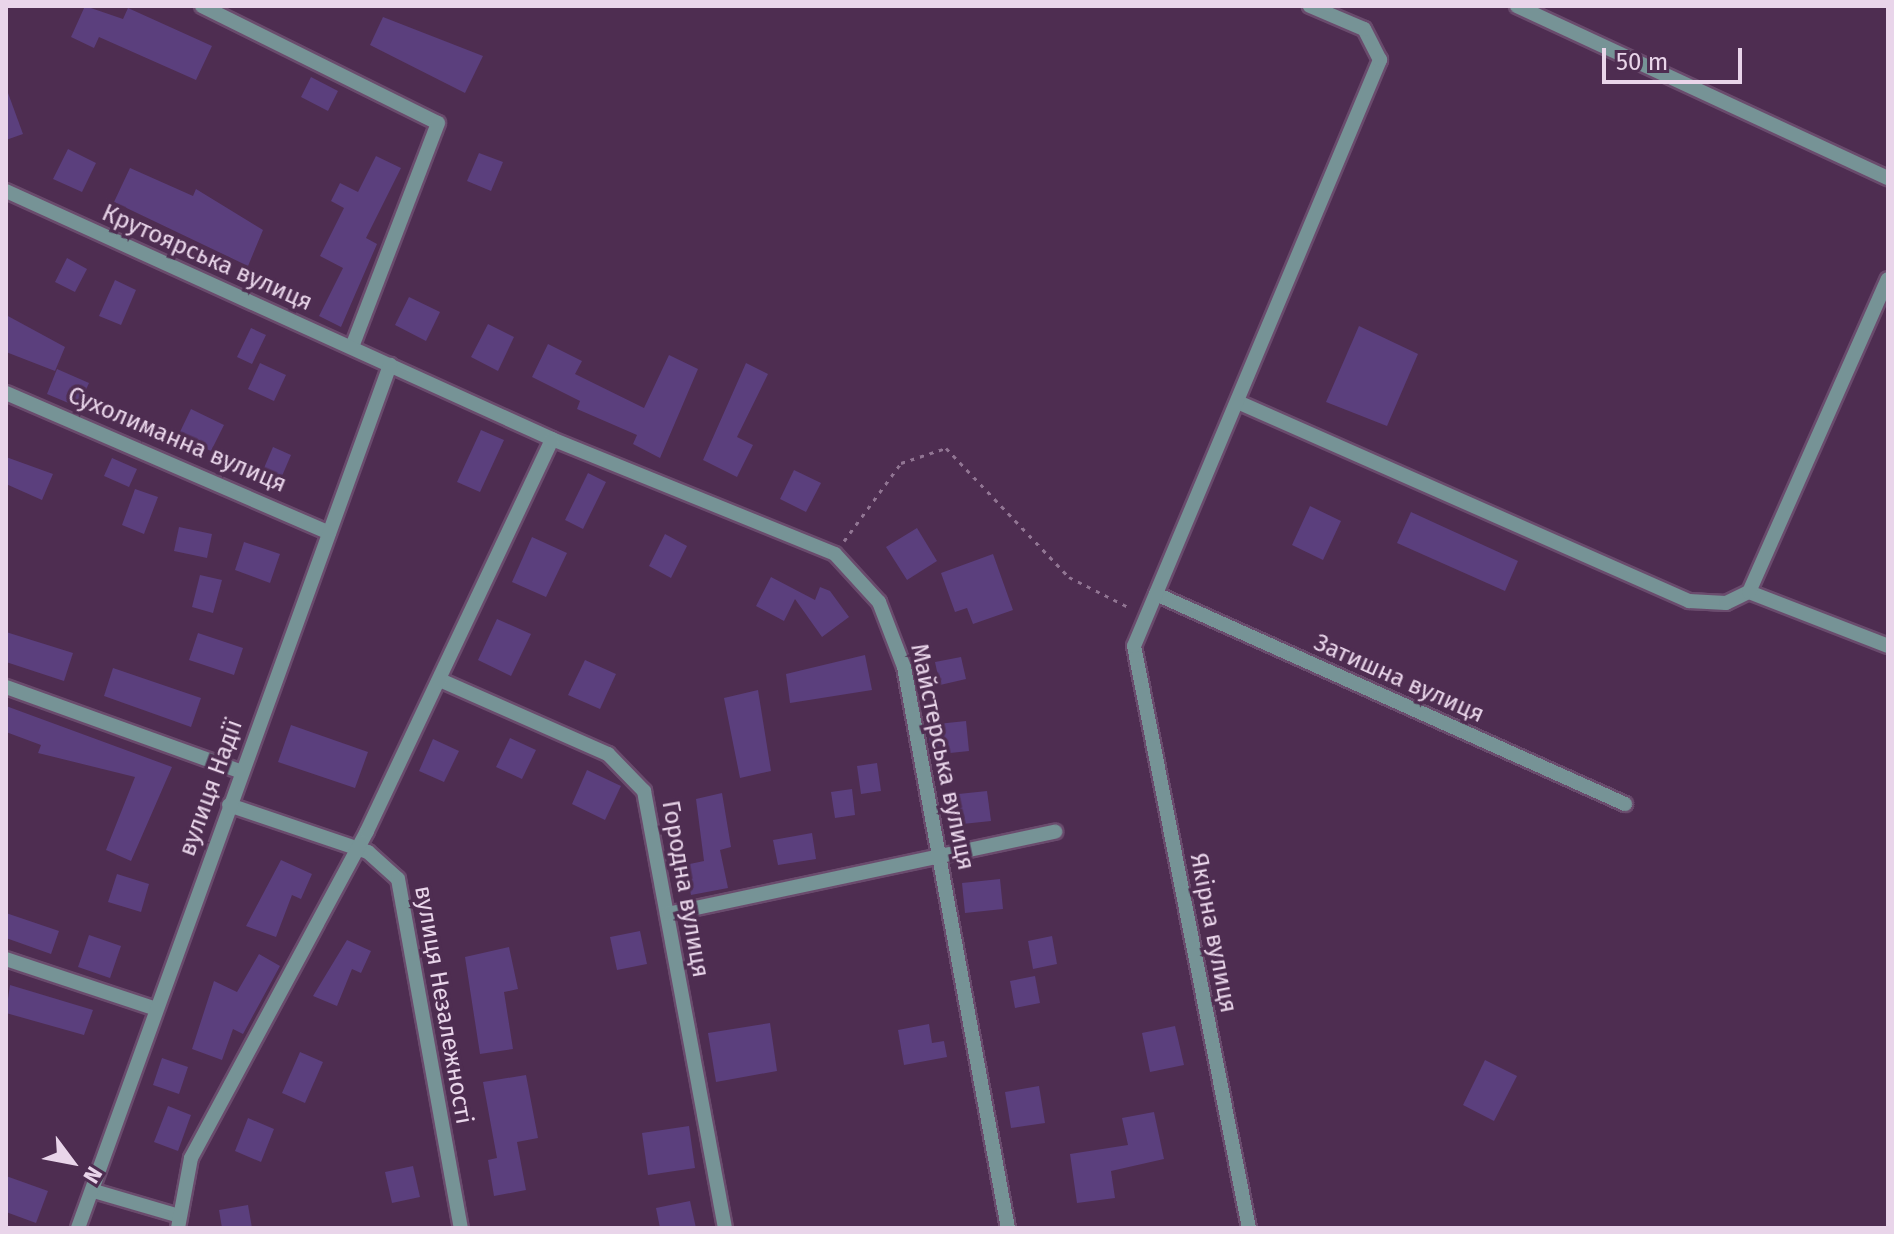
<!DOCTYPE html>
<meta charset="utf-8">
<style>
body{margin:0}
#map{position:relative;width:1894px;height:1234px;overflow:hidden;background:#4e2d51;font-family:"Fira Sans",sans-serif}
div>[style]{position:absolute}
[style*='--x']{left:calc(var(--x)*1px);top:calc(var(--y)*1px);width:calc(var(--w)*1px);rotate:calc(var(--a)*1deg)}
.building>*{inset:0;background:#5b3f7d}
.path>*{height:3px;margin-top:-1.5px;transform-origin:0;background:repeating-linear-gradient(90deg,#917593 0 4px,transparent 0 10px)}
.roads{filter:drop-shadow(2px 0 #6a4b6d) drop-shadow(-2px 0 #6a4b6d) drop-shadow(0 2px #6a4b6d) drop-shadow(0 -2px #6a4b6d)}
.minor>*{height:14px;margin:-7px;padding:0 7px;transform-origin:7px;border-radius:7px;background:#769396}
span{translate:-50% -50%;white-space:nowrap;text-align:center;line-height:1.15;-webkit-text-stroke:7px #4e2d51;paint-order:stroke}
.street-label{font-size:24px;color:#e9d5ea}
.frame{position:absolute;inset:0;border:8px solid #e9d5ea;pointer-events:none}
.north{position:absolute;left:32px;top:1122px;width:80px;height:80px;-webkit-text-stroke:6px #4e2d51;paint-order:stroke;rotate:122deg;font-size:22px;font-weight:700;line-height:32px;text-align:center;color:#e9d5ea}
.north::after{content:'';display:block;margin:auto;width:28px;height:36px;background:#e9d5ea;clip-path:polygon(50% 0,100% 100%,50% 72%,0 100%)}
.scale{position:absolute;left:1602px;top:48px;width:140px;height:36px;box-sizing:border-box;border:4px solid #e9d5ea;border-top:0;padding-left:10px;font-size:24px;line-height:28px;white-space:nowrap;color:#e9d5ea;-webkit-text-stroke:6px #4e2d51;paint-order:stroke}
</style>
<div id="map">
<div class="building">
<i style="clip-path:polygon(85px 6px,123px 19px,128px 8px,212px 46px,196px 80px,99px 37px,94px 48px,71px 37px)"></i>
<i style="clip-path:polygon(383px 17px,483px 56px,465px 93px,370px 45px)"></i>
<i style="clip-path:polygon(311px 77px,338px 91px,328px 111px,301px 97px)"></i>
<i style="clip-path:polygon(8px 93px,23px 134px,6px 140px,6px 94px)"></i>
<i style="clip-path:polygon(68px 149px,96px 163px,82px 192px,53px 179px)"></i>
<i style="clip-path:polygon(479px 153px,503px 162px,491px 191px,467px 181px)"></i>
<i style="clip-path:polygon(376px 156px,401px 168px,366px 238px,377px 244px,341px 327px,319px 316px,343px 268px,320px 256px,344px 208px,331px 201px,340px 183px,358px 192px)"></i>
<i style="clip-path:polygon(130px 168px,193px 196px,196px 189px,263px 230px,248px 266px,114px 202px)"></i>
<i style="clip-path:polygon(67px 258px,87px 269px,75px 292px,55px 282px)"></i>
<i style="clip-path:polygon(115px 280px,136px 290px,121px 325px,99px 316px)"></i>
<i style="clip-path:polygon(409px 297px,440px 312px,426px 341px,395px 325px)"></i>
<i style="clip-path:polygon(6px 315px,65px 347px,55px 371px,6px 352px)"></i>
<i style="clip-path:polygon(488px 324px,514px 337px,498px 371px,471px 357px)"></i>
<i style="clip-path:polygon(1359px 326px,1418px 354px,1387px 426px,1326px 402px)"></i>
<i style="clip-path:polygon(251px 328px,266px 335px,252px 364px,237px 357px)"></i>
<i style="clip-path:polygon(548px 344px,582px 361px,575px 374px,644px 408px,669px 355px,698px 369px,660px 458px,633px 444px,637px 435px,577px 409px,580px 401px,532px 377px)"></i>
<i style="clip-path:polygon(260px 363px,286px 375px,274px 401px,248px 389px)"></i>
<i style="clip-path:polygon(746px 363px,768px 374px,737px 437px,753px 445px,737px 477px,703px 460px)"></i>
<i style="clip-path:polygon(57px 369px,89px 383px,78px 407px,47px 394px)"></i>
<i style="clip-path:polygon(191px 409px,224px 425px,211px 451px,178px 436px)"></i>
<i style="clip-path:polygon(481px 430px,504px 440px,480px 492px,457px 482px)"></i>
<i style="clip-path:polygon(273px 447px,291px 455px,282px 476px,264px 468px)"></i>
<i style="clip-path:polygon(6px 457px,53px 474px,42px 500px,6px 484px)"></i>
<i style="clip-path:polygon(112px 458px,137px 469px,129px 487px,104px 476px)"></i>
<i style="clip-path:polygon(794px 470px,821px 483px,806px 512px,780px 499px)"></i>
<i style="clip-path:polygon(588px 473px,606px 482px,583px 529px,565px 520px)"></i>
<i style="clip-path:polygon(135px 489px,158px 497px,144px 534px,122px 525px)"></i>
<i style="clip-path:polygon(1310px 506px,1341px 521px,1323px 560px,1292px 545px)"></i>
<i style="clip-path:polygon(1411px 512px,1518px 561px,1505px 591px,1397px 543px)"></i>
<i style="clip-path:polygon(179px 527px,212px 534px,207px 558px,174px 551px)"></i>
<i style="clip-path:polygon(917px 528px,937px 561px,907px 580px,886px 547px)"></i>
<i style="clip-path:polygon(665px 534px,687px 546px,671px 578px,649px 566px)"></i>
<i style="clip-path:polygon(532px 537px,567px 553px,546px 597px,512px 582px)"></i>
<i style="clip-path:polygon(244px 542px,280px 554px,270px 583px,235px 570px)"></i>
<i style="clip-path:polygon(993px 554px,1013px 610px,973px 624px,967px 608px,955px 612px,941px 573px)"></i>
<i style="clip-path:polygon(200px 575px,222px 580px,213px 613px,192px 607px)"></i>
<i style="clip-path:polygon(771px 577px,815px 600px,820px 587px,830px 591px,849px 617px,822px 637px,795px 599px,784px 621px,756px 606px)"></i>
<i style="clip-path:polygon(497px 619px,531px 634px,511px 676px,478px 660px)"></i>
<i style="clip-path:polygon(6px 632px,73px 653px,64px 681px,6px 662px)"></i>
<i style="clip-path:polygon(198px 633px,243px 648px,234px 675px,189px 660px)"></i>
<i style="clip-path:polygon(865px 655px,872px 690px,790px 703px,786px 674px)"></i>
<i style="clip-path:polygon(961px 657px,966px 679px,940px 685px,935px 662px)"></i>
<i style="clip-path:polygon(585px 660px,616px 674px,600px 709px,568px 695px)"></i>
<i style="clip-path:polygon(113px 668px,201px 698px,191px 727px,104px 696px)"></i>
<i style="clip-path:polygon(758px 690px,771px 771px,740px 778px,724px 698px)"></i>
<i style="clip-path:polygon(6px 706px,172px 767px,131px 861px,106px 850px,135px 777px,38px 753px,41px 745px,6px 732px)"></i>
<i style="clip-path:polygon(966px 721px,969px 751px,931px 755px,928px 725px)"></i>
<i style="clip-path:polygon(291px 725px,368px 752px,355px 788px,278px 762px)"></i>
<i style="clip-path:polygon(510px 738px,536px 750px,522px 779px,496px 767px)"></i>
<i style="clip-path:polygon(433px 739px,459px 751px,444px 782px,419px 771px)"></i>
<i style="clip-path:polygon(877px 763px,881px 791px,861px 794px,857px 766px)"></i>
<i style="clip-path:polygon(587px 770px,621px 786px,605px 820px,572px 804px)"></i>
<i style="clip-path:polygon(852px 789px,855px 815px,835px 818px,831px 792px)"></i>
<i style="clip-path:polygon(987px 791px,991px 821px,953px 825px,949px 795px)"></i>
<i style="clip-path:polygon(722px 793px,731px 847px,720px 850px,728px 888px,691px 895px,685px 865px,704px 861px,696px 799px)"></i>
<i style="clip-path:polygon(812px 833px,816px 859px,778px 865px,773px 840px)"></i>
<i style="clip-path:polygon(281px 860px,312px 874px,301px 899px,292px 895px,276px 937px,246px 926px)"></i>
<i style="clip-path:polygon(117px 874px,149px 884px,141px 912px,108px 902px)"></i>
<i style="clip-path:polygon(1000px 879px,1003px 909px,965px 913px,962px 883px)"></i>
<i style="clip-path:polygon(6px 913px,59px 931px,51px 954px,6px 938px)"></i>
<i style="clip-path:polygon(640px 931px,647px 964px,617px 970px,610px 937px)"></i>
<i style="clip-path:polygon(89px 935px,121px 946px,110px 978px,78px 967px)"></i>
<i style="clip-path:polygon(1052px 936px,1057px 964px,1033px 969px,1028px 941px)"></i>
<i style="clip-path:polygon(347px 940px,371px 951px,361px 973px,352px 969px,337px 1006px,313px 996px)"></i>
<i style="clip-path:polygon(509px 947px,518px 989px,504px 992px,513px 1049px,480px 1054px,465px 957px)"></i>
<i style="clip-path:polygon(259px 954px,280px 966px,243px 1034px,233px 1029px,222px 1060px,192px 1049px,214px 981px,237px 992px)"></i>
<i style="clip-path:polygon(1035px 976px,1040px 1003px,1015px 1008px,1010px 981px)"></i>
<i style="clip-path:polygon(10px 985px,93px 1010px,84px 1035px,6px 1013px)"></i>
<i style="clip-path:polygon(770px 1023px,777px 1071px,716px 1082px,708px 1033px)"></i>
<i style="clip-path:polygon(929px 1024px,932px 1043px,944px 1041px,947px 1057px,904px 1065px,898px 1030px)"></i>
<i style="clip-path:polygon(1175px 1026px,1184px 1065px,1150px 1072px,1142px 1033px)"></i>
<i style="clip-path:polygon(300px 1052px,323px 1062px,305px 1103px,282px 1093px)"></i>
<i style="clip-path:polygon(162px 1058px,188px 1067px,179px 1094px,153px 1085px)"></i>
<i style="clip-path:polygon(1485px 1060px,1517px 1076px,1494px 1121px,1463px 1105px)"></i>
<i style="clip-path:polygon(526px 1075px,538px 1138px,517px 1142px,526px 1190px,494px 1196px,488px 1160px,497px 1158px,483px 1082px)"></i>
<i style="clip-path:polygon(1039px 1086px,1045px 1123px,1011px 1128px,1005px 1092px)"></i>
<i style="clip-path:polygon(168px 1106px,191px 1115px,178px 1151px,154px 1142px)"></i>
<i style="clip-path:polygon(1154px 1112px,1164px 1159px,1111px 1171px,1115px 1198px,1077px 1203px,1070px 1154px,1128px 1145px,1122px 1118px)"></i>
<i style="clip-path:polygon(248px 1118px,274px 1129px,261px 1162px,235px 1151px)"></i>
<i style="clip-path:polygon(689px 1126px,695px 1168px,648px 1175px,642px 1133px)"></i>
<i style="clip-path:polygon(413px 1166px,420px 1197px,392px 1203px,385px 1172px)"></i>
<i style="clip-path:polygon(6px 1176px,48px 1191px,36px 1223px,6px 1212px)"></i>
<i style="clip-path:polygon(690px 1201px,696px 1228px,660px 1228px,656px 1208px)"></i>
<i style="clip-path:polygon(248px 1205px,252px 1228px,222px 1228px,219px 1210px)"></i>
</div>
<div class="path">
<i style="--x:844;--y:541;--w:97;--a:-53.8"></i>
<i style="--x:901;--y:463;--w:47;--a:-18.4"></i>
<i style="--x:946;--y:448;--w:178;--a:46.4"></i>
<i style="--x:1069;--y:577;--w:68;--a:26.9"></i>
</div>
<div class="roads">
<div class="minor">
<i style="--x:202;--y:6;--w:263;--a:26.4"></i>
<i style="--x:438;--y:123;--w:240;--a:111"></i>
<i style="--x:1517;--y:6;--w:409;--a:24.9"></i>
<i style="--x:6;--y:191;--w:600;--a:24.43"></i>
<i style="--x:552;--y:439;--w:305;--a:22.1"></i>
<i style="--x:835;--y:554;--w:65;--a:47.5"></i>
<i style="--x:879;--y:602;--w:70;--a:69"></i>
<i style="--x:904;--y:667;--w:571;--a:79.5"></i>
<i style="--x:6;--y:393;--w:352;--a:23.4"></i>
<i style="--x:1240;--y:403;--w:491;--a:23.8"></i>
<i style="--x:1689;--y:601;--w:37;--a:3"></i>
<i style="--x:1726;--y:603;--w:25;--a:-26"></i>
<i style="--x:1749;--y:592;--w:149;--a:21.2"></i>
<i style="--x:1749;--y:592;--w:342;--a:-66.1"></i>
<i style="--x:1156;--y:594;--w:514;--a:24.12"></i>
<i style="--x:440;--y:680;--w:184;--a:23.8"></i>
<i style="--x:608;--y:754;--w:52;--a:45.8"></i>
<i style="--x:644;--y:791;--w:444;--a:79.5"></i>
<i style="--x:6;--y:687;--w:248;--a:19.8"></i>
<i style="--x:229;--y:805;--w:147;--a:18.7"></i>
<i style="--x:368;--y:852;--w:40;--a:42"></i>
<i style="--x:398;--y:879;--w:355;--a:79.8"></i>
<i style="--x:668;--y:914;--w:396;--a:-12"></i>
<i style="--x:6;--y:959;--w:155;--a:18.4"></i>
<i style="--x:94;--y:1191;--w:85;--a:16.3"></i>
<i style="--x:78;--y:1228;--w:918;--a:-70.12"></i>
<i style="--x:178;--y:1228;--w:71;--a:-79.5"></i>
<i style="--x:191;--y:1158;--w:371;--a:-61.7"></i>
<i style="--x:367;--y:831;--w:433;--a:-64.7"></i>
<i style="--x:1249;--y:1228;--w:593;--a:-101.18"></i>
<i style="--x:1134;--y:646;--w:636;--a:-67.23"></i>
<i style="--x:1380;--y:60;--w:35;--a:-117"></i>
<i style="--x:1364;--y:29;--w:59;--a:-156.9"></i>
</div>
</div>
<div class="street-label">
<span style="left:207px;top:258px;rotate:24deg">Крутоярська вулиця</span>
<span style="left:177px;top:440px;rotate:23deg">Сухолиманна вулиця</span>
<span style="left:1399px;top:679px;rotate:24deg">Затишна вулиця</span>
<span style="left:942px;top:757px;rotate:78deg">Майстерська вулиця</span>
<span style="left:211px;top:788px;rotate:-70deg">вулиця Надії</span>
<span style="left:685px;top:889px;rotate:80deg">Городна вулиця</span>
<span style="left:1213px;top:933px;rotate:79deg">Якірна вулиця</span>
<span style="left:443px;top:1005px;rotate:80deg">вулиця Незалежності</span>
</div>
<div class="frame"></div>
<div class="north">N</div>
<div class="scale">50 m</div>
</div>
